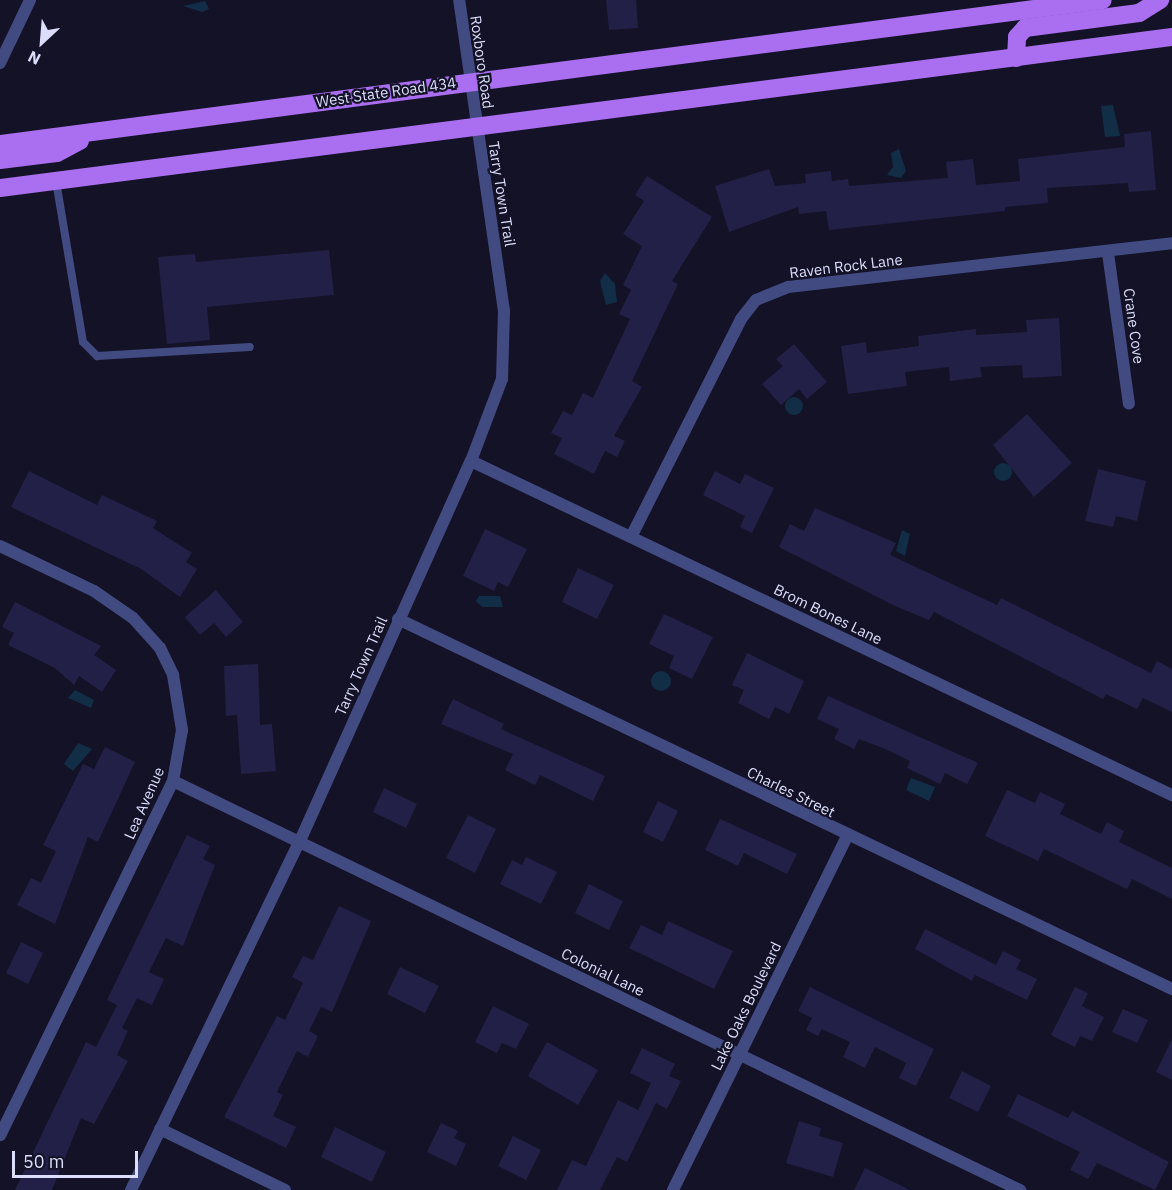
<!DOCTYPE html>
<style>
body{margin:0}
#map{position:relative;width:1172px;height:1190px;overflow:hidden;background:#131227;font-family:"IBM Plex Sans",sans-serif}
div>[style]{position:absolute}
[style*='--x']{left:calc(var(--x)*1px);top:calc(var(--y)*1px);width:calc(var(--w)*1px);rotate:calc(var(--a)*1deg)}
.water>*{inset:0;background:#122e46}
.round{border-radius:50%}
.building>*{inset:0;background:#222046}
.lane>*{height:8px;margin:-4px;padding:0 4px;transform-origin:4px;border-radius:4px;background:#424b81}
.street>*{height:12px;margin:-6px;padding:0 6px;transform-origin:6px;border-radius:6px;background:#424b81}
.primary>*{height:18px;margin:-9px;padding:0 9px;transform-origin:9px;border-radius:9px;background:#aa6ef0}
span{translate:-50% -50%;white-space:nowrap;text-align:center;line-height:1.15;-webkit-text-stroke:4.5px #131227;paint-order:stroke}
.street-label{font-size:15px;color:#dcddfb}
.north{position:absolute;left:12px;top:12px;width:60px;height:60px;-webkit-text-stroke:4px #131227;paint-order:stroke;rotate:206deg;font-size:16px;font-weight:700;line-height:24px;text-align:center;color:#dcddfb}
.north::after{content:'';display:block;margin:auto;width:21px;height:27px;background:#dcddfb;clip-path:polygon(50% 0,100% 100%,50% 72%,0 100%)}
.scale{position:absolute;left:12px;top:1151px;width:126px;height:27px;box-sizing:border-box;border:3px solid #dcddfb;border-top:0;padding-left:8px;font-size:18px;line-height:21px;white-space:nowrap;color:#dcddfb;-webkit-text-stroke:4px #131227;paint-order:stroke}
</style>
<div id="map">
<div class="water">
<i style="clip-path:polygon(205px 1px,209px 9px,202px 12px,183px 6px)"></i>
<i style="clip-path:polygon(1113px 105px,1120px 136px,1105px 137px,1101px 106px)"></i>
<i style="clip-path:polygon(899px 149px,906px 171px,901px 178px,887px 175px,893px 167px,891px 153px)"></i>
<i style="clip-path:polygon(605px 273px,615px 284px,617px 302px,606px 305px,600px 281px)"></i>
<i class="round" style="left:785px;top:397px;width:18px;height:18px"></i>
<i class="round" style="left:994px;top:463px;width:18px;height:18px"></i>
<i style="clip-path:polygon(902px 530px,910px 534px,905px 556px,896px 551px)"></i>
<i style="clip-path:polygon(479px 596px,500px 596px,503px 607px,482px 607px,476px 601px)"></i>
<i class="round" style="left:651px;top:671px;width:20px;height:20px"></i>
<i style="clip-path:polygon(75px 690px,94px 700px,91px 708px,68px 698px)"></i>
<i style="clip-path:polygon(78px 743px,92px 749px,73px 771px,64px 764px)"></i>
<i style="clip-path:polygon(911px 778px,935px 787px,929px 801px,906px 790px)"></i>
</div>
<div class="building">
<i style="clip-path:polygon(606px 0,636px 0,638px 28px,609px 30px)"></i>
<i style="clip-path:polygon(1151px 131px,1156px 190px,1129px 192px,1128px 183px,1047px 188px,1048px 203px,1005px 207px,1005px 211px,829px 230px,826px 211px,799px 214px,798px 207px,729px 232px,715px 186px,769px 169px,775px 186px,806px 183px,805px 174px,831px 171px,832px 181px,848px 179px,849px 186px,948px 178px,946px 162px,973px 159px,976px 185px,1020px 181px,1018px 159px,1125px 147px,1124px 134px)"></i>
<i style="clip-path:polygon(647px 176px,712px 217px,672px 281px,678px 284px,632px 381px,642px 387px,614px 436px,625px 441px,617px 457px,605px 451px,594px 474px,554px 454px,562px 438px,551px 433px,563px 411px,572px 415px,583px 393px,593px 398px,630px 319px,619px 314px,631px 290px,623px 285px,642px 246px,623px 234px,644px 201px,635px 195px)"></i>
<i style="clip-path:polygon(329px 250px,334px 295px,207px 307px,210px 340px,167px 344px,158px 257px,195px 254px,196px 262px)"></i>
<i style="clip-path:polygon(1059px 318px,1062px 376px,1023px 378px,1022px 365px,980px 367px,982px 377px,950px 381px,949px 367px,905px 372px,907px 386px,848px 394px,841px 346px,866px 342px,867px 353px,919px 346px,918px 336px,976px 329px,976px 335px,1027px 332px,1026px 320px)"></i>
<i style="clip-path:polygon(794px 344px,827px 382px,807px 399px,799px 389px,781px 405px,762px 384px,783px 366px,776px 359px)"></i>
<i style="clip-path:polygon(1027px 414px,1072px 463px,1034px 497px,993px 445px)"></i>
<i style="clip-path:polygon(1098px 469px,1146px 481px,1137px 521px,1116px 516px,1113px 527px,1085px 521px)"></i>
<i style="clip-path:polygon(29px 471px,97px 505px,102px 495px,157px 521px,153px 528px,192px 553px,186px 562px,197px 569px,180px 597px,141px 569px,11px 507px)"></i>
<i style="clip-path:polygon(715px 471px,740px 484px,745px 474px,774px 488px,752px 533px,740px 527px,745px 516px,703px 495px)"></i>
<i style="clip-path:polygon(815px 508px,896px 543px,890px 555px,997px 605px,1001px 598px,1151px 673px,1157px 661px,1172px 669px,1172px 712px,1143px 698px,1137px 709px,1106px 694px,1103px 699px,934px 612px,929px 620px,895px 606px,779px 547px,790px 524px,804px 531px)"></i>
<i style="clip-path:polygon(485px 529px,527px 549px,508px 587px,498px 582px,494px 591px,463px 576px)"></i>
<i style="clip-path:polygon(578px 568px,614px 585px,597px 619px,562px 602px)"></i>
<i style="clip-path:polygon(216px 590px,243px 622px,226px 637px,214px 623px,200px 635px,185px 617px)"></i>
<i style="clip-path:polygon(15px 602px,101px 646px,94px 655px,116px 670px,102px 692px,79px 676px,74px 685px,55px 668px,8px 645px,14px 633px,2px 627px)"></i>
<i style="clip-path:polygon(664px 614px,713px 637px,692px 679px,669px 668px,674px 656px,649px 644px)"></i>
<i style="clip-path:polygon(747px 653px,804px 681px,789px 714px,775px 707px,769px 719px,738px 703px,744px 690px,732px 685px)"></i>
<i style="clip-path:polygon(258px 664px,260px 725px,272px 724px,276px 771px,241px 774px,237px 715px,226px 716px,224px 666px)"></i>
<i style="clip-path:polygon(828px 696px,978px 763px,967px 784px,945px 773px,940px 784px,907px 768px,910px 761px,883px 748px,859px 739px,854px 749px,834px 739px,839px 729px,817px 719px)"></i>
<i style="clip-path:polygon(453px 699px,504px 724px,501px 729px,605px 776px,593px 801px,540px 775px,535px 785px,505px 770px,513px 754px,441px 724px)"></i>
<i style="clip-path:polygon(105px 747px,135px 762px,98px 842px,88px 837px,55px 924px,17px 905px,31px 878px,41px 883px,56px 851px,43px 845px,83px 764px,94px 769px)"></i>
<i style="clip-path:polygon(384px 788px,417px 804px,406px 828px,373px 812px)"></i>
<i style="clip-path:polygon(1007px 790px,1035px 803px,1040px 792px,1065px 804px,1060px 814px,1101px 834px,1107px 822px,1124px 831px,1119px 842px,1172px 868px,1172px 899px,1132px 879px,1127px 889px,1044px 849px,1038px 861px,985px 836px)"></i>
<i style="clip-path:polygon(658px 801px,678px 811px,663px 842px,643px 832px)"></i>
<i style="clip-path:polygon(468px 815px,496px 829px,475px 873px,446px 858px)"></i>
<i style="clip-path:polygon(720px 819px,797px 854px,787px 874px,744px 853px,738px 866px,705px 850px)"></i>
<i style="clip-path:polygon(187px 835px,210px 846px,203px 859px,215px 865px,183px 946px,166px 938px,149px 972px,164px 979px,152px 1005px,137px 998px,122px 1028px,128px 1031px,117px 1055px,128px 1061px,94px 1124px,81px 1118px,52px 1190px,15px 1190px,86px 1042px,96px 1047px,117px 1005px,107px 1000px)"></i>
<i style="clip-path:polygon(526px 857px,557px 872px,541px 904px,500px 884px,512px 860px,522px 865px)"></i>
<i style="clip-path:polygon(589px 884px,623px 901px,609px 930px,575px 913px)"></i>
<i style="clip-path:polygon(339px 906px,371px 921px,332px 1012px,321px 1007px,309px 1031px,318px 1036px,308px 1057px,297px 1051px,277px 1092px,283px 1095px,273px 1116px,296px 1127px,286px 1148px,224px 1117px,277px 1016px,285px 1020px,303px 983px,292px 977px,303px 956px,313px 960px)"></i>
<i style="clip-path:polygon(668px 921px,733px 951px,714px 989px,629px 948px,641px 925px,662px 935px)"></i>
<i style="clip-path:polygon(925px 929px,996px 965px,1003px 951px,1021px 960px,1016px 969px,1037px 979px,1027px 1000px,975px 975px,972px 981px,915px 949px)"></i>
<i style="clip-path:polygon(21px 942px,43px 953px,28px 984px,6px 973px)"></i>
<i style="clip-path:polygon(400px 967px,439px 986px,425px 1013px,387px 994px)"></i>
<i style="clip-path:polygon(810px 987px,934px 1049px,916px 1086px,899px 1078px,906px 1063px,875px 1047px,865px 1068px,843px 1057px,850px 1042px,822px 1029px,818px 1036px,806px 1030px,812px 1018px,798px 1011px)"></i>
<i style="clip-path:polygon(1075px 987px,1088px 993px,1082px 1006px,1104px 1017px,1092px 1041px,1080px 1036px,1075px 1047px,1051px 1035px)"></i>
<i style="clip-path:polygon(493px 1006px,529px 1024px,516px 1049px,502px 1043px,497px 1053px,475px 1042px)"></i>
<i style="clip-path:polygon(1123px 1009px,1148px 1020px,1137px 1043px,1112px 1032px)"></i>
<i style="clip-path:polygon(1172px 1039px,1172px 1080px,1156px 1072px)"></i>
<i style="clip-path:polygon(547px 1042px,598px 1070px,578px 1105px,528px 1076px)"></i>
<i style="clip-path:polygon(642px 1048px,675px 1064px,669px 1076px,681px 1081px,667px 1109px,656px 1103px,627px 1162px,617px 1157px,600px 1190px,557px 1190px,572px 1160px,586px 1166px,618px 1100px,638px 1110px,651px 1083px,630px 1073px)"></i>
<i style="clip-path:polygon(962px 1071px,991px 1086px,978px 1112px,949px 1098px)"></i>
<i style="clip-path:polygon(1018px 1094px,1068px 1118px,1072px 1111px,1169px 1162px,1155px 1190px,1097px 1163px,1088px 1179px,1070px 1170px,1080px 1152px,1007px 1116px)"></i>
<i style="clip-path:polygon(799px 1121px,821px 1128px,819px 1136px,843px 1143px,833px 1177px,786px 1163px)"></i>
<i style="clip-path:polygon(441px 1123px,458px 1131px,454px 1138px,466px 1144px,456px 1166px,427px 1152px)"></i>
<i style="clip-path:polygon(335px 1127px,386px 1152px,372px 1182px,321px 1157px)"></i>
<i style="clip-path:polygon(513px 1136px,541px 1150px,526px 1180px,498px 1166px)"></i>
<i style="clip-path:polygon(865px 1168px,910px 1190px,854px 1190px)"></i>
</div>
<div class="lane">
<i style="--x:56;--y:181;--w:163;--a:80.5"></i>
<i style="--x:83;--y:342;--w:20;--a:45"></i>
<i style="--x:97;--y:356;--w:153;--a:-3.4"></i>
</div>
<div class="street">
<i style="--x:0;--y:63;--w:70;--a:-64.5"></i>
<i style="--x:1108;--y:253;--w:152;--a:82.1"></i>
<i style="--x:471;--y:461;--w:777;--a:25.48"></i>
<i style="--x:631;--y:537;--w:244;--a:-63.2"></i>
<i style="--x:741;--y:319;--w:24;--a:-52"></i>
<i style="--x:756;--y:300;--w:35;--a:-22"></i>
<i style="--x:788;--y:287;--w:387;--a:-6.5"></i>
<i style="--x:0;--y:546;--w:104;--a:25.6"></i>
<i style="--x:94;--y:591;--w:47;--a:34.7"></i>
<i style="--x:133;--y:618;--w:40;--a:48"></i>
<i style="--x:160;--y:648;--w:30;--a:64"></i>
<i style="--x:173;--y:675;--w:56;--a:80.7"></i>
<i style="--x:182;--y:730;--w:52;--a:100"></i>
<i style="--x:173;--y:781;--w:394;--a:116"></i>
<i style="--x:398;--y:619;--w:858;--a:25.55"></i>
<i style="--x:173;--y:781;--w:941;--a:25.78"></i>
<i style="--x:160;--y:1129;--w:139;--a:26"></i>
<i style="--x:131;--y:1190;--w:386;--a:-64.2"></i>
<i style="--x:299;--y:843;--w:419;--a:-65.8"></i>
<i style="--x:471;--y:461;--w:88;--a:-69.3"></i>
<i style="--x:502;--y:379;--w:68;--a:-88.3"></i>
<i style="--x:504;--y:311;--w:314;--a:-98.2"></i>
<i style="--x:673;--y:1190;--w:394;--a:-63.8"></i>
</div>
<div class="primary">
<i style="--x:1016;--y:58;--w:21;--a:-87"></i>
<i style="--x:1017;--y:37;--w:12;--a:-48"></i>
<i style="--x:1025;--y:28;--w:115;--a:-7.5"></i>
<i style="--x:1139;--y:13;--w:25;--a:-32"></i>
<i style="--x:0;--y:144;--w:1112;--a:-7.44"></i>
<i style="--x:0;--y:160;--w:57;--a:-7"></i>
<i style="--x:57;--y:153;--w:26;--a:-28"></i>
<i style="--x:0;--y:188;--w:1182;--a:-7.34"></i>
</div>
<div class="street-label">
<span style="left:482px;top:62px;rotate:82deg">Roxboro Road</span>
<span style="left:386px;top:92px;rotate:-8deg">West State Road 434</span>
<span style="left:502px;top:194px;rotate:81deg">Tarry Town Trail</span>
<span style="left:846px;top:266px;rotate:-7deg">Raven Rock Lane</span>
<span style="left:1134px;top:326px;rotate:82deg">Crane Cove</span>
<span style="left:828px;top:614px;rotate:26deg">Brom Bones Lane</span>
<span style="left:361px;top:666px;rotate:-66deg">Tarry Town Trail</span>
<span style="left:791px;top:792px;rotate:26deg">Charles Street</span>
<span style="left:144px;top:803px;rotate:-66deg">Lea Avenue</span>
<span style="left:603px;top:972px;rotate:26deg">Colonial Lane</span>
<span style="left:746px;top:1006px;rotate:-64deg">Lake Oaks Boulevard</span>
</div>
<div class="north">N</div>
<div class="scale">50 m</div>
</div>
